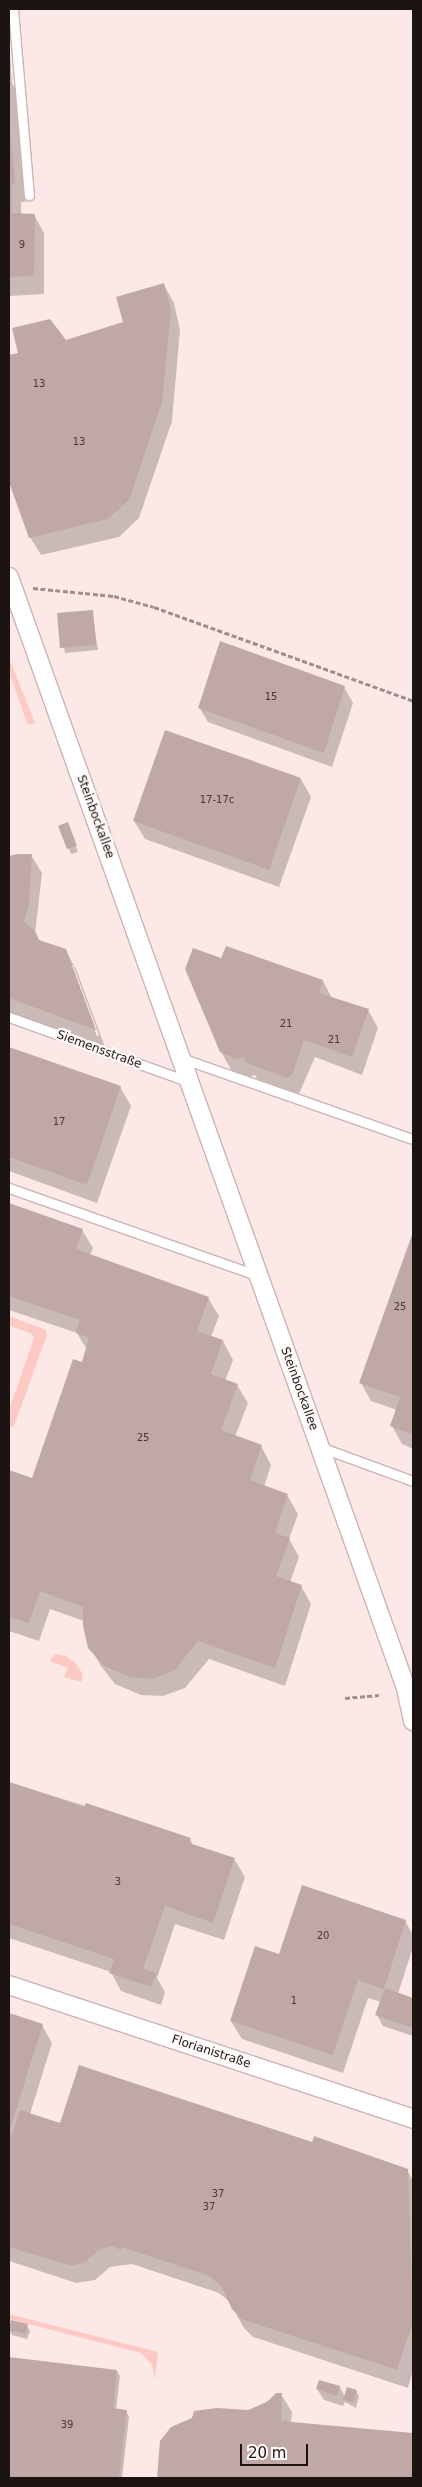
<!DOCTYPE html>
<meta charset="utf-8">
<style>
body{margin:0}
#map{position:relative;width:422px;height:2487px;overflow:hidden;background:#fce9e7;font-family:"DejaVu Sans",sans-serif}
div>[style]{position:absolute}
[style*='--x']{left:calc(var(--x)*1px);top:calc(var(--y)*1px);width:calc(var(--w)*1px);rotate:calc(var(--a)*1deg)}
.green>*{inset:0;background:#fdc9c5}
.shadow>*{inset:0;background:#0003}
.building>*{inset:0;background:#c0a8a7}
.path>*{height:3px;margin-top:-1.5px;transform-origin:0;background:repeating-linear-gradient(90deg,#9d8e8d 0 5px,transparent 0 7.5px)}
.roads{filter:drop-shadow(1px 0 #cbb4b2) drop-shadow(-1px 0 #cbb4b2) drop-shadow(0 1px #cbb4b2) drop-shadow(0 -1px #cbb4b2)}
.lane>*{height:9px;margin:-4.5px;padding:0 4.5px;transform-origin:4.5px;border-radius:4.5px;background:#fff}
.street>*{height:18px;margin:-9px;padding:0 9px;transform-origin:9px;border-radius:9px;background:#fff}
span{translate:-50% -50%;white-space:nowrap;text-align:center;line-height:1.15;-webkit-text-stroke:5px #fffaf9;paint-order:stroke}
.number-label{font-size:10px;color:#453938}
.number-label span{-webkit-text-stroke-width:0}
.street-label{font-size:12px;color:#1c1413}
.frame{position:absolute;inset:0;border:10px solid #1c1413;pointer-events:none}
.scale{position:absolute;left:240px;top:2444px;width:68px;height:22px;box-sizing:border-box;border:2px solid #1c1413;border-top:0;padding-left:6px;font-size:15px;line-height:18px;white-space:nowrap;color:#1c1413;-webkit-text-stroke:4px #fffaf9;paint-order:stroke}
</style>
<div id="map">
<div class="green">
<i style="clip-path:polygon(9px 658px,35px 723px,28px 725px,9px 672px)"></i>
<i style="clip-path:polygon(9px 1316px,46px 1330px,47px 1335px,14px 1426px,9px 1427px,9px 1410px,34px 1338px,32px 1334px,9px 1325px)"></i>
<i style="clip-path:polygon(54px 1654px,66px 1656px,76px 1664px,83px 1674px,81px 1682px,64px 1677px,68px 1668px,50px 1661px)"></i>
<i style="clip-path:polygon(9px 2314px,158px 2352px,155px 2380px,152px 2365px,141px 2353px,9px 2319px)"></i>
</div>
<div class="shadow">
<i style="clip-path:polygon(9px 39px,12px 83px,17px 92px,25px 202px,21px 202px,21px 215px,34px 215px,44px 233px,44px 294px,9px 296px)"></i>
<i style="clip-path:polygon(164px 285px,174px 303px,180px 330px,172px 421px,139px 518px,119px 537px,41px 555px,30px 537px,9px 479px,9px 357px,125px 323px)"></i>
<i style="clip-path:polygon(92px 611px,98px 650px,65px 653px,59px 614px)"></i>
<i style="clip-path:polygon(344px 687px,353px 703px,332px 767px,208px 722px,199px 707px)"></i>
<i style="clip-path:polygon(301px 779px,311px 797px,279px 887px,145px 839px,134px 821px)"></i>
<i style="clip-path:polygon(60px 827px,69px 828px,78px 852px,71px 854px)"></i>
<i style="clip-path:polygon(evenodd,31px 855px,42px 873px,35px 934px,39px 941px,65px 950px,76px 969px,105px 1047px,9px 1012px,9px 858px,31px 855px,71px 965px,73px 965px,99px 1035px,97px 1036px,71px 965px)"></i>
<i style="clip-path:polygon(227px 947px,323px 981px,332px 998px,368px 1010px,378px 1028px,362px 1075px,315px 1057px,298px 1096px,259px 1082px,255px 1075px,248px 1077px,232px 1071px,221px 1052px,222px 960px)"></i>
<i style="clip-path:polygon(9px 1048px,120px 1087px,131px 1106px,97px 1203px,9px 1171px)"></i>
<i style="clip-path:polygon(9px 1204px,82px 1230px,93px 1248px,90px 1255px,208px 1298px,219px 1316px,211px 1337px,223px 1341px,233px 1360px,225px 1381px,237px 1385px,248px 1403px,235px 1437px,261px 1446px,271px 1465px,264px 1487px,287px 1495px,298px 1514px,289px 1539px,299px 1557px,290px 1582px,301px 1586px,311px 1604px,285px 1686px,209px 1659px,185px 1688px,163px 1696px,141px 1695px,115px 1684px,101px 1666px,90px 1647px,84px 1621px,50px 1609px,39px 1641px,9px 1631px,9px 1472px,32px 1480px,87px 1350px,77px 1333px,9px 1310px)"></i>
<i style="clip-path:polygon(413px 1235px,413px 1449px,402px 1444px,392px 1426px,397px 1410px,371px 1401px,361px 1383px)"></i>
<i style="clip-path:polygon(9px 1782px,190px 1839px,193px 1845px,234px 1859px,245px 1877px,224px 1940px,175px 1924px,157px 1978px,165px 1992px,161px 2005px,121px 1991px,111px 1972px,9px 1938px)"></i>
<i style="clip-path:polygon(405px 1921px,413px 1935px,413px 1947px,398px 1994px,413px 1999px,413px 2036px,383px 2026px,377px 2015px,381px 2002px,368px 1998px,343px 2073px,242px 2039px,231px 2021px,280px 1956px)"></i>
<i style="clip-path:polygon(9px 2015px,42px 2025px,52px 2043px,30px 2114px,61px 2124px,313px 2143px,407px 2170px,413px 2181px,413px 2370px,408px 2388px,253px 2337px,244px 2328px,229px 2301px,219px 2293px,132px 2264px,110px 2267px,95px 2280px,76px 2283px,9px 2261px)"></i>
<i style="clip-path:polygon(27px 2326px,30px 2331px,27px 2339px,12px 2335px,9px 2329px)"></i>
<i style="clip-path:polygon(9px 2359px,117px 2371px,120px 2376px,116px 2410px,126px 2411px,129px 2417px,122px 2478px,9px 2478px)"></i>
<i style="clip-path:polygon(340px 2387px,345px 2397px,356px 2391px,359px 2396px,356px 2408px,345px 2402px,343px 2406px,324px 2400px,317px 2389px)"></i>
<i style="clip-path:polygon(281px 2394px,292px 2412px,291px 2423px,413px 2434px,413px 2478px,158px 2478px,161px 2442px,249px 2411px)"></i>
</div>
<div class="building">
<i style="clip-path:polygon(9px 116px,15px 184px,12px 184px,12px 213px,35px 214px,34px 276px,9px 277px)"></i>
<i style="clip-path:polygon(164px 283px,171px 311px,162px 402px,129px 500px,108px 519px,29px 538px,9px 482px,9px 355px,18px 353px,12px 328px,50px 319px,66px 340px,123px 322px,116px 297px)"></i>
<i style="clip-path:polygon(93px 610px,96px 645px,60px 648px,57px 613px)"></i>
<i style="clip-path:polygon(220px 641px,345px 686px,324px 753px,198px 708px)"></i>
<i style="clip-path:polygon(165px 730px,301px 778px,269px 870px,133px 821px)"></i>
<i style="clip-path:polygon(68px 822px,77px 846px,67px 849px,58px 826px)"></i>
<i style="clip-path:polygon(17px 854px,32px 854px,29px 903px,24px 922px,35px 931px,39px 940px,66px 949px,96px 1030px,9px 998px,9px 856px)"></i>
<i style="clip-path:polygon(226px 946px,323px 980px,319px 993px,369px 1009px,352px 1057px,304px 1040px,292px 1075px,287px 1078px,247px 1063px,243px 1057px,237px 1059px,220px 1052px,185px 969px,193px 948px,221px 958px)"></i>
<i style="clip-path:polygon(9px 1047px,121px 1086px,87px 1185px,9px 1157px)"></i>
<i style="clip-path:polygon(9px 1203px,83px 1229px,76px 1249px,209px 1297px,197px 1331px,223px 1340px,211px 1374px,238px 1384px,221px 1430px,262px 1445px,250px 1480px,288px 1494px,275px 1533px,290px 1538px,276px 1576px,302px 1585px,275px 1668px,198px 1641px,175px 1670px,152px 1679px,130px 1677px,104px 1666px,88px 1648px,83px 1626px,83px 1607px,40px 1591px,29px 1623px,9px 1617px,9px 1470px,32px 1478px,73px 1359px,82px 1362px,89px 1338px,76px 1333px,80px 1320px,9px 1296px)"></i>
<i style="clip-path:polygon(413px 1232px,413px 1435px,390px 1426px,400px 1397px,359px 1383px)"></i>
<i style="clip-path:polygon(9px 1782px,84px 1807px,86px 1803px,191px 1838px,189px 1843px,235px 1858px,213px 1923px,165px 1906px,143px 1969px,156px 1973px,151px 1987px,109px 1973px,114px 1959px,9px 1924px)"></i>
<i style="clip-path:polygon(302px 1885px,406px 1920px,384px 1989px,358px 1980px,333px 2055px,230px 2021px,255px 1946px,279px 1954px)"></i>
<i style="clip-path:polygon(385px 1988px,413px 1998px,413px 2028px,375px 2015px)"></i>
<i style="clip-path:polygon(9px 2013px,43px 2024px,11px 2126px,9px 2125px)"></i>
<i style="clip-path:polygon(79px 2065px,312px 2142px,314px 2136px,408px 2169px,413px 2322px,397px 2370px,241px 2319px,232px 2309px,221px 2286px,207px 2275px,122px 2247px,121px 2250px,112px 2246px,100px 2249px,85px 2262px,72px 2266px,9px 2247px,9px 2134px,12px 2135px,20px 2110px,60px 2123px)"></i>
<i style="clip-path:polygon(11px 2320px,28px 2324px,25px 2334px,9px 2330px)"></i>
<i style="clip-path:polygon(9px 2357px,117px 2370px,113px 2408px,127px 2410px,119px 2478px,9px 2478px)"></i>
<i style="clip-path:polygon(319px 2380px,340px 2386px,337px 2396px,316px 2389px)"></i>
<i style="clip-path:polygon(347px 2387px,357px 2390px,353px 2403px,343px 2400px)"></i>
<i style="clip-path:polygon(276px 2393px,282px 2393px,281px 2421px,413px 2433px,413px 2478px,157px 2478px,160px 2441px,171px 2427px,192px 2418px,194px 2411px,217px 2408px,248px 2410px,267px 2402px)"></i>
</div>
<div class="path">
<i style="--x:33;--y:588;--w:81;--a:5.6"></i>
<i style="--x:114;--y:596;--w:41;--a:15.4"></i>
<i style="--x:154;--y:607;--w:276;--a:19.9"></i>
<i style="--x:345;--y:1698;--w:34;--a:-5"></i>
</div>
<div class="roads">
<div class="lane">
<i style="--x:13;--y:9;--w:187;--a:85.1"></i>
<i style="--x:9;--y:1017;--w:192;--a:19.8"></i>
<i style="--x:181;--y:1058;--w:243;--a:19.3"></i>
<i style="--x:9;--y:1188;--w:265;--a:19.4"></i>
<i style="--x:320;--y:1447;--w:99;--a:20.1"></i>
</div>
<div class="street">
<i style="--x:9;--y:577;--w:1180;--a:70.34"></i>
<i style="--x:406;--y:1688;--w:34;--a:78"></i>
<i style="--x:9;--y:1985;--w:426;--a:18.3"></i>
</div>
</div>
<div class="number-label">
<span style="left:22px;top:245px">9</span>
<span style="left:39px;top:384px">13</span>
<span style="left:79px;top:442px">13</span>
<span style="left:271px;top:697px">15</span>
<span style="left:217px;top:800px">17-17c</span>
<span style="left:286px;top:1024px">21</span>
<span style="left:334px;top:1040px">21</span>
<span style="left:59px;top:1122px">17</span>
<span style="left:400px;top:1307px">25</span>
<span style="left:143px;top:1438px">25</span>
<span style="left:118px;top:1882px">3</span>
<span style="left:323px;top:1936px">20</span>
<span style="left:294px;top:2001px">1</span>
<span style="left:218px;top:2194px">37</span>
<span style="left:209px;top:2207px">37</span>
<span style="left:67px;top:2425px">39</span>
</div>
<div class="street-label">
<span style="left:95px;top:817px;rotate:70deg">Steinbockallee</span>
<span style="left:99px;top:1050px;rotate:20deg">Siemensstraße</span>
<span style="left:299px;top:1389px;rotate:70deg">Steinbockallee</span>
<span style="left:211px;top:2052px;rotate:18deg">Florianistraße</span>
</div>
<div class="frame"></div>
<div class="scale">20 m</div>
</div>
